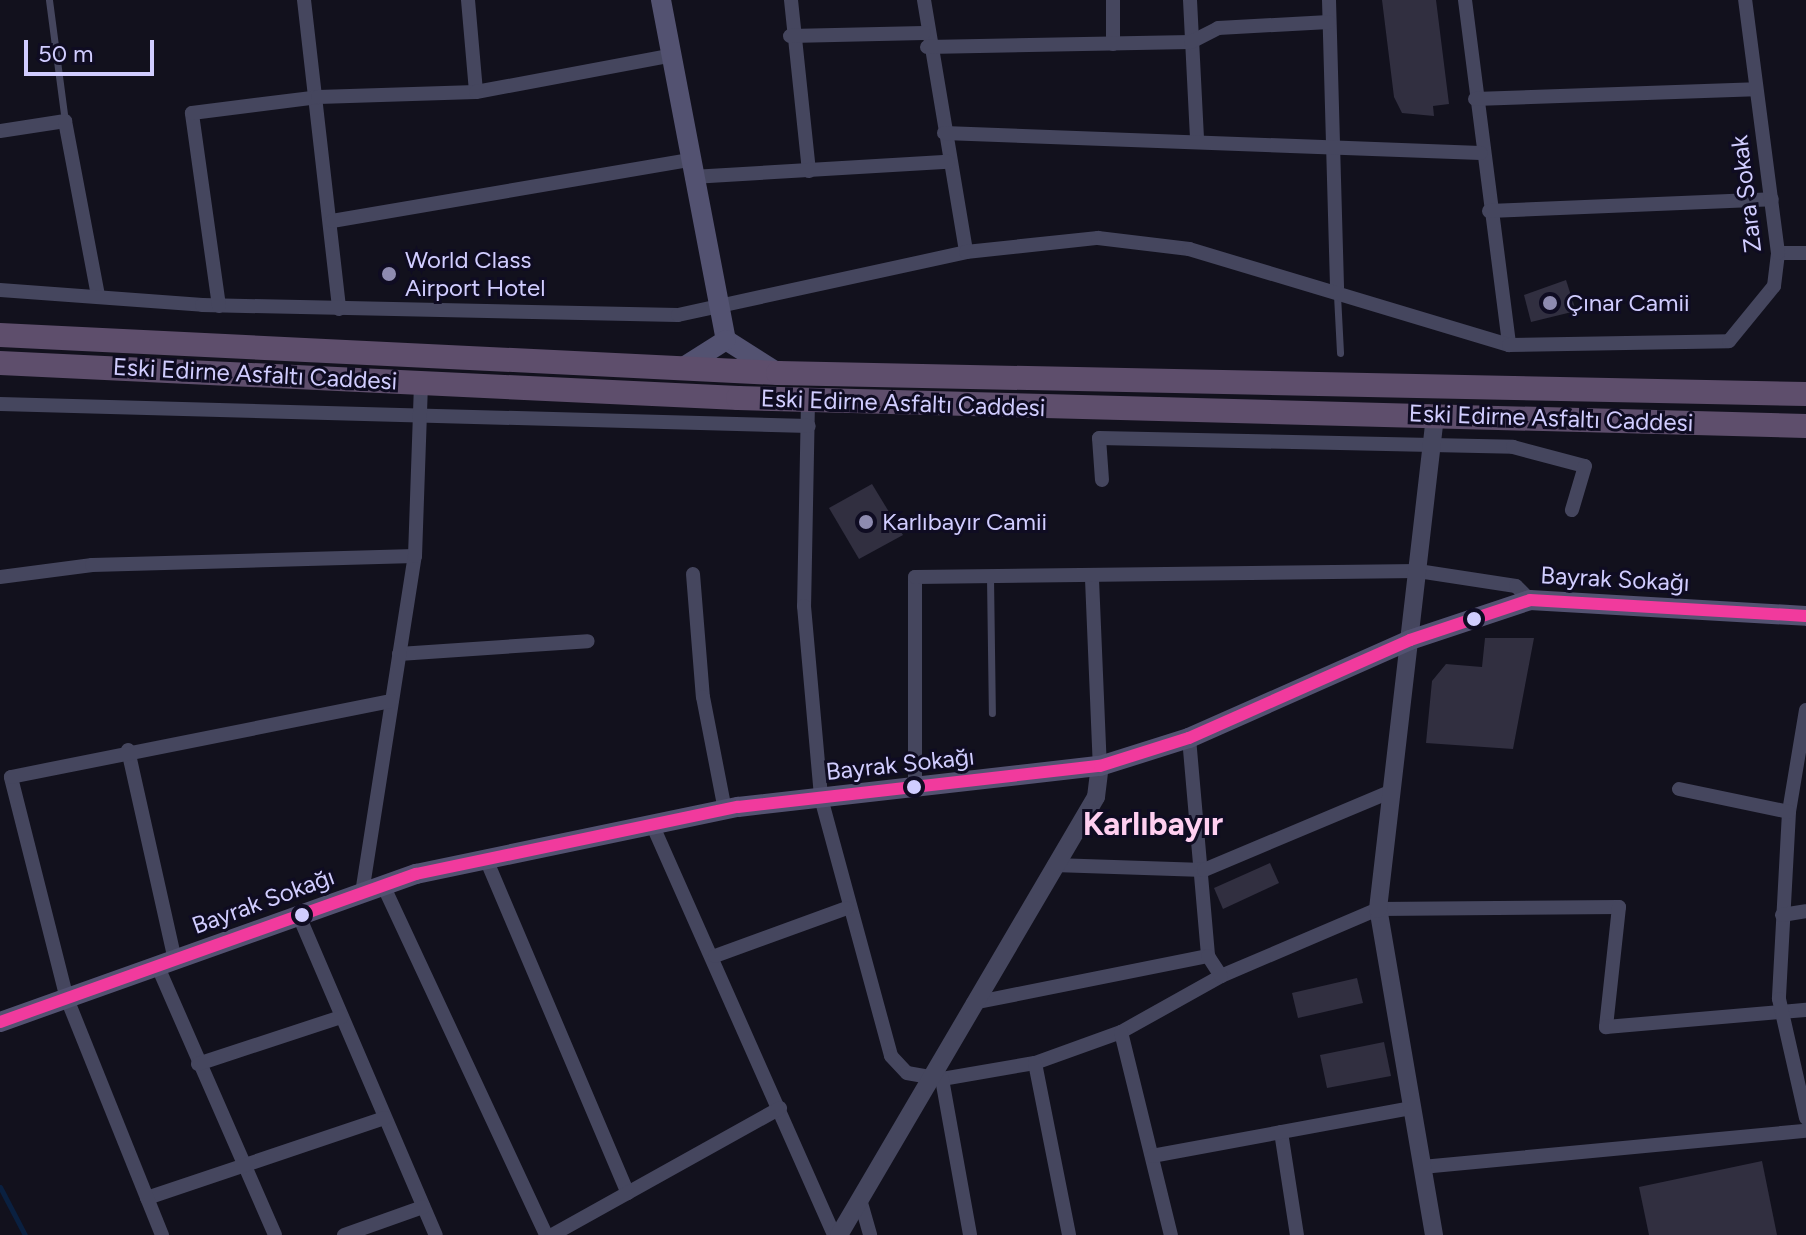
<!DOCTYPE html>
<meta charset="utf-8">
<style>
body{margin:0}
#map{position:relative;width:1806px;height:1235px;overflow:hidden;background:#12111d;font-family:Figtree,sans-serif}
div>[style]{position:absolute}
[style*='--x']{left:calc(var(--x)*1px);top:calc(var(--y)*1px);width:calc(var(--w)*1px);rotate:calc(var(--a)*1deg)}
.stream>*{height:5px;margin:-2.5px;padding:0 2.5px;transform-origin:2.5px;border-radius:2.5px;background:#0a2040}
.building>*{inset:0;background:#312f40}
.service>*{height:7px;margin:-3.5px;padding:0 3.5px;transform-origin:3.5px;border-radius:3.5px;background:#45465e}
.minor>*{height:14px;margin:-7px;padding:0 7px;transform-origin:7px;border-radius:7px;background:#45465e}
.tertiary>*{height:18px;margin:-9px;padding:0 9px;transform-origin:9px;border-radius:9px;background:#45465e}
.secondary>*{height:20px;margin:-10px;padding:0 10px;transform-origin:10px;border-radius:10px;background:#535271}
.trunk>*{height:24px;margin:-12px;padding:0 12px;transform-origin:12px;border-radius:12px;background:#5e4e6c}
.bus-1>*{height:12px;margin:-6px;padding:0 6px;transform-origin:6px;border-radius:6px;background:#f13a9d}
.dots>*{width:22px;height:22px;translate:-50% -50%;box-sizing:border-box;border:4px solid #0f0c22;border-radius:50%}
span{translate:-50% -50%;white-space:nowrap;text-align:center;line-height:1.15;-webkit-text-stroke:6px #0f0c22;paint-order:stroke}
.street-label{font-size:24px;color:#d1cdff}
.poi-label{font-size:24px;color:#d1cdff}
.left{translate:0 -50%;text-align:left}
.district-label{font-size:32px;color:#ffcff0;font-weight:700}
.scale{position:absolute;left:24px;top:40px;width:130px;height:36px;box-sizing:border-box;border:4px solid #d1cdff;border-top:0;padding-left:10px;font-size:24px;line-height:28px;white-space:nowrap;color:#d1cdff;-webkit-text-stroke:6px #0f0c22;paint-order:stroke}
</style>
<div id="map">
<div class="stream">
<i style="--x:0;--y:1187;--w:54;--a:62.5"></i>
</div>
<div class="building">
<i style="clip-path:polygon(1382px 0,1436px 0,1449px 104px,1433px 106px,1434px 116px,1402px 113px,1394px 97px)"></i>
<i style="clip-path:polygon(1566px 280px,1576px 311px,1531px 322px,1524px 295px)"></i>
<i style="clip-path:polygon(872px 484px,903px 535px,859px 559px,829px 508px)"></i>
<i style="clip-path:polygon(1485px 638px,1534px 638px,1513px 749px,1426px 743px,1432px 681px,1446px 664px,1482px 667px)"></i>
<i style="clip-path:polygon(1270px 863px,1279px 883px,1223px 909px,1214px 888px)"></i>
<i style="clip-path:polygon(1357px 978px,1363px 1003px,1298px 1018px,1292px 993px)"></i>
<i style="clip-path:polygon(1384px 1042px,1391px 1076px,1327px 1088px,1320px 1055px)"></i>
<i style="clip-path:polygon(1762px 1161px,1777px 1235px,1649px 1235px,1639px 1187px)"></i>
</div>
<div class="service">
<i style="--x:49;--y:0;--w:122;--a:82.5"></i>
<i style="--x:1337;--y:295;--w:58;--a:87"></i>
<i style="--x:990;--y:577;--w:136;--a:89.2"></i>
</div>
<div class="minor">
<i style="--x:304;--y:0;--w:311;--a:83.5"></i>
<i style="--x:468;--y:0;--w:92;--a:85"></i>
<i style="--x:791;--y:0;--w:172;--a:84"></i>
<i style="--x:924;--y:0;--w:255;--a:80.5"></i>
<i style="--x:1113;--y:0;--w:44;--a:90"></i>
<i style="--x:1190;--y:0;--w:139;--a:87.1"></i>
<i style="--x:1329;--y:0;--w:288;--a:88.4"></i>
<i style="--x:1465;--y:0;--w:348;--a:82.7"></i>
<i style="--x:790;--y:36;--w:134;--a:-1.3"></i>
<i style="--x:927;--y:47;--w:264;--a:-1.1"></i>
<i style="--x:1191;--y:42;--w:30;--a:-27"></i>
<i style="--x:1218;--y:28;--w:111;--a:-3.1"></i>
<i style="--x:1475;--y:99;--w:280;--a:-2"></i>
<i style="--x:0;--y:131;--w:66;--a:-8.7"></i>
<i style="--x:65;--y:121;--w:177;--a:79.3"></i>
<i style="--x:944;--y:133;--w:537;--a:2.13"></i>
<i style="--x:692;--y:177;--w:256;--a:-3.4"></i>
<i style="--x:1489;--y:211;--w:283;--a:-2.4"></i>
<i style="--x:332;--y:221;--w:360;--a:-9.7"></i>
<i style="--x:1778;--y:253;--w:28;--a:0"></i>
<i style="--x:0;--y:290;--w:203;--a:4.2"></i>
<i style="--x:202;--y:305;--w:476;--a:1.2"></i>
<i style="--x:678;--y:315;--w:295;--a:-12.3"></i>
<i style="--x:966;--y:252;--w:133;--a:-6.1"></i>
<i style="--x:1098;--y:238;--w:92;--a:6.9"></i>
<i style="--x:1189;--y:249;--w:334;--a:16.7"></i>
<i style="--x:1509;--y:345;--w:220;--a:-1"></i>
<i style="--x:1729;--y:341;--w:71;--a:-50.7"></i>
<i style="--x:1774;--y:286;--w:33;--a:-83"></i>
<i style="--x:1778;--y:253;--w:255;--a:-97.4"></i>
<i style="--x:219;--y:306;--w:195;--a:-98"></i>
<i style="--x:192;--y:113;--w:127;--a:-7.2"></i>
<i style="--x:318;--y:97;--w:158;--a:-1.8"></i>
<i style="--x:476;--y:92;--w:195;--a:-10.6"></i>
<i style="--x:808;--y:401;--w:205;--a:91.1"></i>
<i style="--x:804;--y:606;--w:193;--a:84.9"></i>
<i style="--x:821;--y:798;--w:267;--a:74.8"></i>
<i style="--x:891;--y:1056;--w:23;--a:47"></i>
<i style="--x:907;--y:1073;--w:36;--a:10"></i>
<i style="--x:942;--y:1079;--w:94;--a:-9.8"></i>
<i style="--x:1035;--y:1063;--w:91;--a:-19.8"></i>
<i style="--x:1121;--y:1032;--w:115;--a:-29.2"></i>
<i style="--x:1221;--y:976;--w:171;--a:-23.1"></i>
<i style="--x:1378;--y:909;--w:241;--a:-0.5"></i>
<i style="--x:1619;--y:907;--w:121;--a:96.2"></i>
<i style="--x:1606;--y:1027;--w:201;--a:-4.9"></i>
<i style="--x:0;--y:404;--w:809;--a:1.56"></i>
<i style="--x:1102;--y:480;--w:42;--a:-94.1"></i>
<i style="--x:1099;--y:438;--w:414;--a:1.2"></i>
<i style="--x:1513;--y:447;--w:74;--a:14.8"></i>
<i style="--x:1585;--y:466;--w:46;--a:106.5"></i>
<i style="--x:693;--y:574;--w:123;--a:85.4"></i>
<i style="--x:703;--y:697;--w:115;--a:79"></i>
<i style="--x:0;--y:577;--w:93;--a:-7.4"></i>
<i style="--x:92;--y:565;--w:323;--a:-1.6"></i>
<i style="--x:1092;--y:579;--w:187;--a:87.6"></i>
<i style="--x:399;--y:654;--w:189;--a:-3.9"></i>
<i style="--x:1806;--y:710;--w:103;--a:99.5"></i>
<i style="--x:1789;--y:812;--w:187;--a:93.1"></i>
<i style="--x:1779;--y:999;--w:122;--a:77.2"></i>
<i style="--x:1189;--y:738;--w:219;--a:85"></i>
<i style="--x:128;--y:750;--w:215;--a:77.4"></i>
<i style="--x:915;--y:788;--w:211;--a:-90"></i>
<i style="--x:915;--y:577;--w:503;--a:-0.68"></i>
<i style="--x:1418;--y:571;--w:99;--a:8.7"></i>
<i style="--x:1516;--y:586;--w:20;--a:45"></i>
<i style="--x:1679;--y:789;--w:112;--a:11.8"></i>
<i style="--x:652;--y:824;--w:449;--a:66.1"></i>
<i style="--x:486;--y:859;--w:363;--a:67"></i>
<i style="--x:1054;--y:865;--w:150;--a:1.9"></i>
<i style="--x:1204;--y:870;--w:204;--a:-22.8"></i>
<i style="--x:383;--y:885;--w:386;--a:65"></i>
<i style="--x:362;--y:893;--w:341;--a:-81.1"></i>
<i style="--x:415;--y:556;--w:174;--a:-88"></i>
<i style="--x:1782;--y:915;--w:24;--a:-9"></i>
<i style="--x:299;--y:916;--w:347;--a:66.8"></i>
<i style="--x:715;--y:956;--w:140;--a:-20"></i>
<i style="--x:158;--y:967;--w:292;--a:66.4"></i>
<i style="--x:973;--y:1003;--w:240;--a:-11.3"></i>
<i style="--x:1208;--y:956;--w:24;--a:57"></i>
<i style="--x:1121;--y:1032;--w:209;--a:76.2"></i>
<i style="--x:1035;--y:1063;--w:175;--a:78.8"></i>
<i style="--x:198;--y:1064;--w:151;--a:-18.2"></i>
<i style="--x:942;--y:1079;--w:158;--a:79.8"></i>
<i style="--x:1281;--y:1132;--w:104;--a:81.2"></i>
<i style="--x:1152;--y:1156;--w:263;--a:-10.5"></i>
<i style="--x:1422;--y:1167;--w:386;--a:-5.4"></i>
<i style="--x:147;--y:1198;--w:251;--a:-18.6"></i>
<i style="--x:861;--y:1203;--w:33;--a:74"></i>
<i style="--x:162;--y:1235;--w:254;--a:-111.9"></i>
<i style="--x:67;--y:999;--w:229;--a:-104.2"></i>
<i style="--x:11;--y:777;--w:388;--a:-11.3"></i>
<i style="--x:344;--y:1235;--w:84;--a:-19.5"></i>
<i style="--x:552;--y:1235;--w:261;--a:-29.1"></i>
</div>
<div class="tertiary">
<i style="--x:839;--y:1235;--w:508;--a:-59.6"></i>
<i style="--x:1096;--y:797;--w:31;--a:-83"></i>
<i style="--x:1434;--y:1235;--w:331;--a:-99.7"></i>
<i style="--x:1378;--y:909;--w:498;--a:-83.4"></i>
</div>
<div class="secondary">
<i style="--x:661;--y:0;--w:346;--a:79.2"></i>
<i style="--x:726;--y:340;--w:62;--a:32.4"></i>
<i style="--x:682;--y:368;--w:52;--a:-32.5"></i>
<i style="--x:0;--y:1022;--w:442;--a:-19.6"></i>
<i style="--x:416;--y:874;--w:329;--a:-11.8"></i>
<i style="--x:738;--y:807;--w:364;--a:-6.5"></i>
<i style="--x:1100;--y:766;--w:93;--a:-17.5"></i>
<i style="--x:1189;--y:738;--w:242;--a:-23.9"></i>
<i style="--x:1410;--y:640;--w:126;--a:-18.4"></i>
<i style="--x:1530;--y:600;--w:276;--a:3.3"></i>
</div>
<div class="trunk">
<i style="--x:0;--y:335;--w:779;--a:2.8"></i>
<i style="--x:778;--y:373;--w:1028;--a:1.17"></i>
<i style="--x:0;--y:363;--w:739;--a:2.72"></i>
<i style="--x:738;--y:398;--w:1068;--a:1.5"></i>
</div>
<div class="bus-1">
<i style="--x:0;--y:1022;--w:442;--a:-19.6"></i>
<i style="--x:416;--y:874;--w:329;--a:-11.8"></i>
<i style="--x:738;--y:807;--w:364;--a:-6.5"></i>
<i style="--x:1100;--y:766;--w:93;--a:-17.5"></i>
<i style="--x:1189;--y:738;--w:242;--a:-23.9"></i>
<i style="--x:1410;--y:640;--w:126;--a:-18.4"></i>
<i style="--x:1530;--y:600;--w:276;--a:3.3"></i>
</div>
<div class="dots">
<i style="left:389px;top:274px;background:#8e8bb0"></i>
<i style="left:1550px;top:303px;background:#8e8bb0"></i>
<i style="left:866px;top:522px;background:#8e8bb0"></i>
<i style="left:1474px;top:619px;background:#d1cdff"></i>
<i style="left:914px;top:787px;background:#d1cdff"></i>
<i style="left:302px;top:915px;background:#d1cdff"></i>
</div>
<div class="street-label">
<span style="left:1746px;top:194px;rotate:-97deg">Zara Sokak</span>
<span style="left:255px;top:374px;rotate:3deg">Eski Edirne Asfaltı Caddesi</span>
<span style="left:903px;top:403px;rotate:2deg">Eski Edirne Asfaltı Caddesi</span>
<span style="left:1551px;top:418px;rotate:2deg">Eski Edirne Asfaltı Caddesi</span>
<span style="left:1615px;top:579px;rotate:3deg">Bayrak Sokağı</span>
<span style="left:900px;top:764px;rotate:-6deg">Bayrak Sokağı</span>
<span style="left:263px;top:901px;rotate:-20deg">Bayrak Sokağı</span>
</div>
<div class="poi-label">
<span class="left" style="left:405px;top:274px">World Class<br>Airport Hotel</span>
<span class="left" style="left:1566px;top:303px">Çınar Camii</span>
<span class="left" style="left:882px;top:522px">Karlıbayır Camii</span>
</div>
<div class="district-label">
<span style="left:1153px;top:824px">Karlıbayır</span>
</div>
<div class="scale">50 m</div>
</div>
